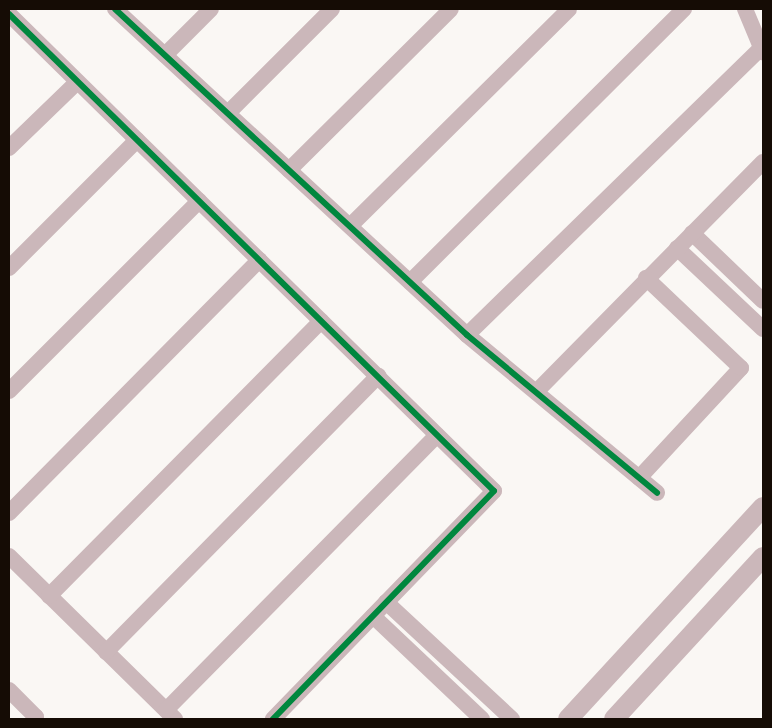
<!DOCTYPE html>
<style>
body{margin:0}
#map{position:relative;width:772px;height:728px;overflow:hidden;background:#faf7f4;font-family:"PT Sans",sans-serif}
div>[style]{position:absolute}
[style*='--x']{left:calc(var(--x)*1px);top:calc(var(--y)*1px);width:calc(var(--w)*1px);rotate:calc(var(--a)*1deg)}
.minor>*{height:16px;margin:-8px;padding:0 8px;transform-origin:8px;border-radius:8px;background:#cbb7ba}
.tertiary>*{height:20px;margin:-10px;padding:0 10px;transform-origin:10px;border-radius:10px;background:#cbb7ba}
.cycleway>*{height:6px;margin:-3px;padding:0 3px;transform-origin:3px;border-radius:3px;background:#00873e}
span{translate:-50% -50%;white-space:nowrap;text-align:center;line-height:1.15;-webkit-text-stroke:4px #fcf6f2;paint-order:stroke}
.frame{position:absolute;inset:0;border:10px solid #150c05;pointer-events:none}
</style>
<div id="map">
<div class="minor">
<i style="--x:115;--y:9;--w:480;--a:42.8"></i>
<i style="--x:467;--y:335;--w:247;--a:39.7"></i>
<i style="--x:745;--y:9;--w:47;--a:67.3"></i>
<i style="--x:9;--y:14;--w:680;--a:44.52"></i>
<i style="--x:494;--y:491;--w:318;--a:134.1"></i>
<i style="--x:165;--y:55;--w:65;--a:-45"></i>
<i style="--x:228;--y:113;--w:147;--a:-45"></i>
<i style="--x:9;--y:148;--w:95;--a:-44.1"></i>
<i style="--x:289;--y:170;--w:228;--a:-44.8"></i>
<i style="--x:350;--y:226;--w:308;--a:-44.7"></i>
<i style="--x:692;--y:233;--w:98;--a:43.8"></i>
<i style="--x:677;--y:248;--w:118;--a:43.3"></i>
<i style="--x:9;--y:268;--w:181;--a:-45"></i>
<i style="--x:410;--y:282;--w:387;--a:-44.9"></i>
<i style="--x:467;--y:335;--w:411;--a:-44.3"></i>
<i style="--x:9;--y:391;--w:269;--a:-45"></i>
<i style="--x:536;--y:392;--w:323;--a:-45.4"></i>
<i style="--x:639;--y:478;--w:150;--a:-47.2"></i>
<i style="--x:741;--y:368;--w:131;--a:-136.5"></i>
<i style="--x:9;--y:513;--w:356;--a:-45.3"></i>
<i style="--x:9;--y:556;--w:233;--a:44.5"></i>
<i style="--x:49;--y:596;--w:387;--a:-45.3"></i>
<i style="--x:386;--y:602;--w:172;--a:42.9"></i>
<i style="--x:373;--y:616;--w:150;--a:43.4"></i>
<i style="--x:106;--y:652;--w:388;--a:-45.4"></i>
<i style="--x:9;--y:690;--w:38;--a:45"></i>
<i style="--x:36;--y:717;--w:3;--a:135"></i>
<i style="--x:166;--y:710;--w:386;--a:-45.4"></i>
</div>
<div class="tertiary">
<i style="--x:568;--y:719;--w:288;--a:-47.4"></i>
<i style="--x:614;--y:719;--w:220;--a:-47.4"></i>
</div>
<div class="cycleway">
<i style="--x:115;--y:9;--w:480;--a:42.8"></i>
<i style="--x:467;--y:335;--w:247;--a:39.7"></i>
<i style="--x:9;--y:14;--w:680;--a:44.52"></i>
<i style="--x:494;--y:491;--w:318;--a:134.1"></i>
</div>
<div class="frame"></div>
</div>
